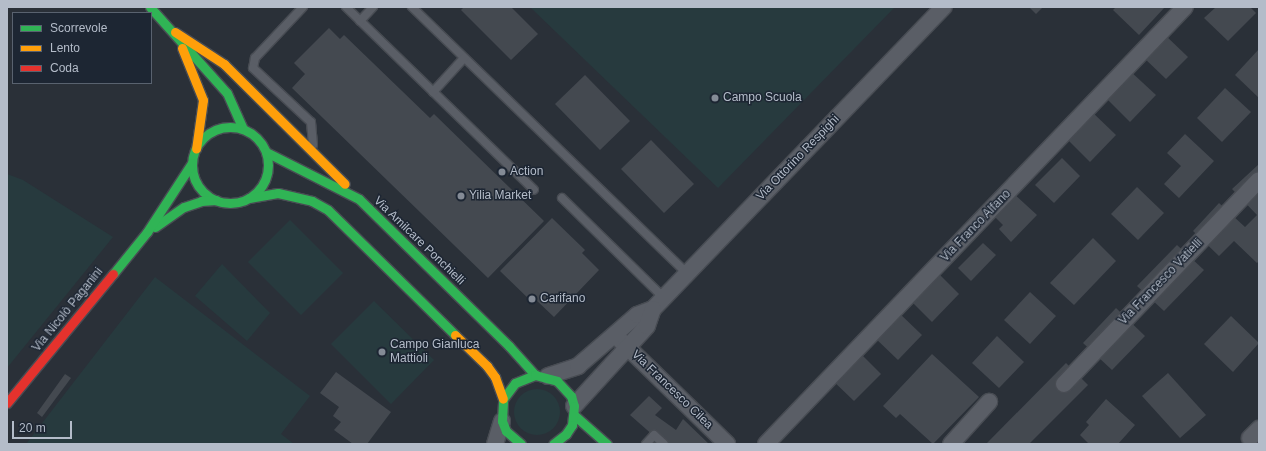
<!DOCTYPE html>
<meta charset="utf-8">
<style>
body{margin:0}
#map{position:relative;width:1266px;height:451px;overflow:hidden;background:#2a3038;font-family:Arial,sans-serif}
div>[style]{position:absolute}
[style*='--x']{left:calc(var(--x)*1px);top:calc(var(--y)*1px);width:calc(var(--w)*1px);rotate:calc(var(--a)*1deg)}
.green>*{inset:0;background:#273a3e}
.round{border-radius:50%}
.building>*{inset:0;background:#444950}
.roads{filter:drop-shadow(1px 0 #484c53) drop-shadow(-1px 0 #484c53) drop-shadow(0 1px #484c53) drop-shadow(0 -1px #484c53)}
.lane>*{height:8px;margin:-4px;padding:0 4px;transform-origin:4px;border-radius:4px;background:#5a5e66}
.street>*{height:16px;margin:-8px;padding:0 8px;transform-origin:8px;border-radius:8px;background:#5a5e66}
.fast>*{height:9px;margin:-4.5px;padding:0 4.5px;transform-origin:4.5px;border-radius:4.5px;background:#30b455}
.fast>.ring{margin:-4.5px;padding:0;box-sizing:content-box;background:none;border:9px solid #30b455;border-radius:50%}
.slow>*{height:9px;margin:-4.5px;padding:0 4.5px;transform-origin:4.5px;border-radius:4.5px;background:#ff9f0a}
.jam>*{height:9px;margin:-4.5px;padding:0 4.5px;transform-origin:4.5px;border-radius:4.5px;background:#e5322d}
.dots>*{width:11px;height:11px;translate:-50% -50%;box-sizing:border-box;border:2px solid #1d2633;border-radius:50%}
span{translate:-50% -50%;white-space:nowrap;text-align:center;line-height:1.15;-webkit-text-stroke:3px #1d2633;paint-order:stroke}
.poi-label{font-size:12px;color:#b4bcc9}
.left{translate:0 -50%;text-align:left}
.street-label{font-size:12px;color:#b4bcc9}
.frame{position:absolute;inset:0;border:8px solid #b4bcc9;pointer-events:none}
.legend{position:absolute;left:12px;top:12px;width:140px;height:72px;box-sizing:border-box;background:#1d2633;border:1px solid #59626f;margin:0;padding:5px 7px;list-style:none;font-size:12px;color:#b4bcc9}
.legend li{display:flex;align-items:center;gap:8px;height:20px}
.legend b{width:20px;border:1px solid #59626f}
.scale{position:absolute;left:12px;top:421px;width:60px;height:18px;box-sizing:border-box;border:2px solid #b4bcc9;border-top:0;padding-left:5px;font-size:12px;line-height:14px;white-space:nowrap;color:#b4bcc9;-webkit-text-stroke:3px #1d2633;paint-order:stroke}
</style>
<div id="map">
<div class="green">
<i style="clip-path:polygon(530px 7px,895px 7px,718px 188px)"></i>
<i style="clip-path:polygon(7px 174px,23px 180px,113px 237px,7px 368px)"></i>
<i style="clip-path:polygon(290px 220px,343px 273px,301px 315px,248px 262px)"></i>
<i style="clip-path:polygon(222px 264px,270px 313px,247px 341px,195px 296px)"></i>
<i style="clip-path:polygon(155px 277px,310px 396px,281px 434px,294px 444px,26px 444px)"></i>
<i style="clip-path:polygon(374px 301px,434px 360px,391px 404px,331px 344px)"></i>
<i class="round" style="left:514px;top:389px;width:46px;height:46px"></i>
</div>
<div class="building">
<i style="clip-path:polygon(464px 7px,511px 7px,538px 34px,511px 60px,461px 10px)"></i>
<i style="clip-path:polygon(1029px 7px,1043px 7px,1036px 14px)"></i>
<i style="clip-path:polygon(1116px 7px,1165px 7px,1139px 35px,1113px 10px)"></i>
<i style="clip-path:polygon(1216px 7px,1250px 7px,1256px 13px,1228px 41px,1204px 18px)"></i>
<i style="clip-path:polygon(329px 28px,340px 39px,344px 35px,430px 118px,434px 114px,544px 221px,488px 278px,292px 88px,305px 74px,294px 63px)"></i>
<i style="clip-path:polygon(1164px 34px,1188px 57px,1166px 79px,1142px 56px)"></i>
<i style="clip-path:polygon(1259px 49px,1259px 98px,1235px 75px)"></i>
<i style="clip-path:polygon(1129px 70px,1156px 95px,1130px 122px,1104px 96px)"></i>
<i style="clip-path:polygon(585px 75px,630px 121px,600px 150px,555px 104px)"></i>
<i style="clip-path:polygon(1225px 88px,1251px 112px,1222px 142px,1197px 118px)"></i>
<i style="clip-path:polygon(1090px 110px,1116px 135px,1090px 162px,1064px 136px)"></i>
<i style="clip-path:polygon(1185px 134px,1214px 161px,1179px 198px,1164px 184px,1181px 166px,1167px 153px)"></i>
<i style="clip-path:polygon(651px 140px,694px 184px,664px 213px,621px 169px)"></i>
<i style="clip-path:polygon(1062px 158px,1080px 176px,1054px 203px,1035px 185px)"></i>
<i style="clip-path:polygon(1259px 164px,1259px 261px,1257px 263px,1234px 241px,1219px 256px,1193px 231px,1219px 203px,1245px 227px,1257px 215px,1232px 189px)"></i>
<i style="clip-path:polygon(1137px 187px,1164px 213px,1138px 240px,1111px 214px)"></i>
<i style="clip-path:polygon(1013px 193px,1037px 215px,1011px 242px,999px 229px,1003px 225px,992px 214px)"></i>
<i style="clip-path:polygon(552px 218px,585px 250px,582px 253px,599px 270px,554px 317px,536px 300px,533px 303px,500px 271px)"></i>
<i style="clip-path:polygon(1093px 238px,1116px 261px,1074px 305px,1050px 283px)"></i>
<i style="clip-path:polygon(983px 243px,996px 255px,971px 281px,958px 268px)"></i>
<i style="clip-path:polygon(1177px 245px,1204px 270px,1164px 311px,1137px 286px)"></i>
<i style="clip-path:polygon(936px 271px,959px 294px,932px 322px,909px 299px)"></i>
<i style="clip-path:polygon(1030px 292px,1056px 316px,1030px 344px,1004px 320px)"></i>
<i style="clip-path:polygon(1116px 308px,1145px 336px,1112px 370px,1083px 343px)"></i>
<i style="clip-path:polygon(897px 311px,922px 335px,898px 360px,873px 336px)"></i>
<i style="clip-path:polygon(1231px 316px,1259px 343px,1233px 372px,1204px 344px)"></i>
<i style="clip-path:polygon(997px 336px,1024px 362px,999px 388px,972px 363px)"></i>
<i style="clip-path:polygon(856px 349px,881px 374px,854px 401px,829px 377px)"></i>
<i style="clip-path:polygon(932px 354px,979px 397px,933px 444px,900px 414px,896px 418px,883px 406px)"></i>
<i style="clip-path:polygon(1066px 363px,1088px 385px,1029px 444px,986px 444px)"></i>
<i style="clip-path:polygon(336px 372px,391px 412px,367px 444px,353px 444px,334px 430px,341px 422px,333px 416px,339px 407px,320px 393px)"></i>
<i style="clip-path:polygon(1168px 373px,1206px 415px,1180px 438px,1142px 396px)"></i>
<i style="clip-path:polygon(65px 374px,71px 378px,42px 417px,37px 413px)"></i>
<i style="clip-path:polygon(649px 396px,662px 408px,655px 415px,676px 430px,683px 419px,709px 444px,663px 444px,630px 415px)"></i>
<i style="clip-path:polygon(1106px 399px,1135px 425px,1118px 444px,1089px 444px,1080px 435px,1089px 425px,1086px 422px)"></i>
</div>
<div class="roads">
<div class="lane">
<i style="--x:303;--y:7;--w:70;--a:133.3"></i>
<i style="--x:255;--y:58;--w:10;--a:101"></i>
<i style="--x:253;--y:68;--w:79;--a:43"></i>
<i style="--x:311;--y:122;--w:23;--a:85"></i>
<i style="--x:346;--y:7;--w:262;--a:44.2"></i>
<i style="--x:412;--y:7;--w:384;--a:44.1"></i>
<i style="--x:360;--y:21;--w:19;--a:-47"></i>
<i style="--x:433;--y:92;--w:46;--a:-47.6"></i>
<i style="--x:562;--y:198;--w:143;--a:44.4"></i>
<i style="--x:646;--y:444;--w:12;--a:-48"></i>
<i style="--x:654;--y:435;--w:13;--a:42"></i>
</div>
<div class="street">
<i style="--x:616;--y:336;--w:155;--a:44.2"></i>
<i style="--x:548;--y:376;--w:32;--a:-18"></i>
<i style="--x:578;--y:366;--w:78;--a:-40.8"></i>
<i style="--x:637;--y:315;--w:17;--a:-21"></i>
<i style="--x:653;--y:309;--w:419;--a:-46.1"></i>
<i style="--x:1064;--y:384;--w:282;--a:-46.3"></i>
<i style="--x:574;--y:406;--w:108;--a:-47.6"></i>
<i style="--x:647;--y:326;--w:18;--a:-71"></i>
<i style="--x:1250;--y:438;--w:13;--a:-45"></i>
<i style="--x:495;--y:444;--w:24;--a:-73"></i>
<i style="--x:766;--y:444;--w:605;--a:-46.2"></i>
<i style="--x:951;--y:444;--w:57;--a:-47.9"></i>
</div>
<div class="fast">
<i style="--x:150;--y:7;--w:115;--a:48.2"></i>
<i style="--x:227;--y:93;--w:39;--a:66"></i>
<i class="ring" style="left:192px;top:127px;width:67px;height:67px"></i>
<i style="--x:266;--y:152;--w:104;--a:26.8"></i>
<i style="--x:359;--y:199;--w:210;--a:44.4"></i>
<i style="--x:509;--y:346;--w:39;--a:48"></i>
<i style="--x:249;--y:198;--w:29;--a:-10"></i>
<i style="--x:278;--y:193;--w:35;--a:13"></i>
<i style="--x:312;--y:201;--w:18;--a:29"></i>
<i style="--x:328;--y:210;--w:178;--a:44.5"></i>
<i style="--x:155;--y:227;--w:35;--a:-35"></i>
<i style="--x:184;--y:207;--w:18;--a:-19"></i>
<i style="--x:201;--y:201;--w:15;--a:-4"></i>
<i style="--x:113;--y:274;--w:54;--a:-51"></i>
<i style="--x:147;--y:232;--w:82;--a:-56.9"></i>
<i style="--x:574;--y:415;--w:44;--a:41.3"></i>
<i style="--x:521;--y:444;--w:20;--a:-139"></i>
<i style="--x:506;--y:431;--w:11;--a:-112"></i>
<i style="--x:502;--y:421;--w:22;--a:-87"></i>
<i style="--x:503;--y:399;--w:20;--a:-53"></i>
<i style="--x:515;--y:383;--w:22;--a:-22"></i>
<i style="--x:535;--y:375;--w:23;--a:15"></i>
<i style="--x:557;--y:381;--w:21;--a:47"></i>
<i style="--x:571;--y:396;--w:10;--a:73"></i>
<i style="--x:574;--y:406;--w:19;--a:96"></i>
<i style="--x:572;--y:425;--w:11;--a:124"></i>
<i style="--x:566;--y:434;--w:16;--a:142"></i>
</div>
<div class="slow">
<i style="--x:175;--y:32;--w:59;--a:33.1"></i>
<i style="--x:224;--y:64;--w:170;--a:44.8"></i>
<i style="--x:182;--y:48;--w:56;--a:68"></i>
<i style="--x:203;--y:100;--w:49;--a:98.1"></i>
<i style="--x:455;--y:335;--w:45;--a:44.1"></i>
<i style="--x:487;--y:366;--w:14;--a:54"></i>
<i style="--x:495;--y:377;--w:23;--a:70"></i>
</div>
<div class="jam">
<i style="--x:7;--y:403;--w:167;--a:-50.6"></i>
</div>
</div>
<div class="dots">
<i style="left:715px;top:98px;background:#848b96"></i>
<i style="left:502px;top:172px;background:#848b96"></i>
<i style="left:461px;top:196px;background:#848b96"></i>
<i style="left:532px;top:299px;background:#848b96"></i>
<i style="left:382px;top:352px;background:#848b96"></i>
</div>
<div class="poi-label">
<span class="left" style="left:723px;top:98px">Campo Scuola</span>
<span class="left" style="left:510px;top:172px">Action</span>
<span class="left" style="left:469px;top:196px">Yilia Market</span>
<span class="left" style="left:540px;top:299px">Carifano</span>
<span class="left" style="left:390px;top:352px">Campo Gianluca<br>Mattioli</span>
</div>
<div class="street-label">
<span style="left:798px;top:158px;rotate:-46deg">Via Ottorino Respighi</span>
<span style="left:976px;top:226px;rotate:-46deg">Via Franco Alfano</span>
<span style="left:419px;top:241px;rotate:44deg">Via Amilcare Ponchielli</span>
<span style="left:1161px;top:282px;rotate:-46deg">Via Francesco Vatielli</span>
<span style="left:68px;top:310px;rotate:-51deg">Via Nicolò Paganini</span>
<span style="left:672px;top:390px;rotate:44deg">Via Francesco Cilea</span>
</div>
<div class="frame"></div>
<ul class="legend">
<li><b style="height:5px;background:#30b455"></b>Scorrevole</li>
<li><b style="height:5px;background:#ff9f0a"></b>Lento</li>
<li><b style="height:5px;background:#e5322d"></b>Coda</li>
</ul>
<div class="scale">20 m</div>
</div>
